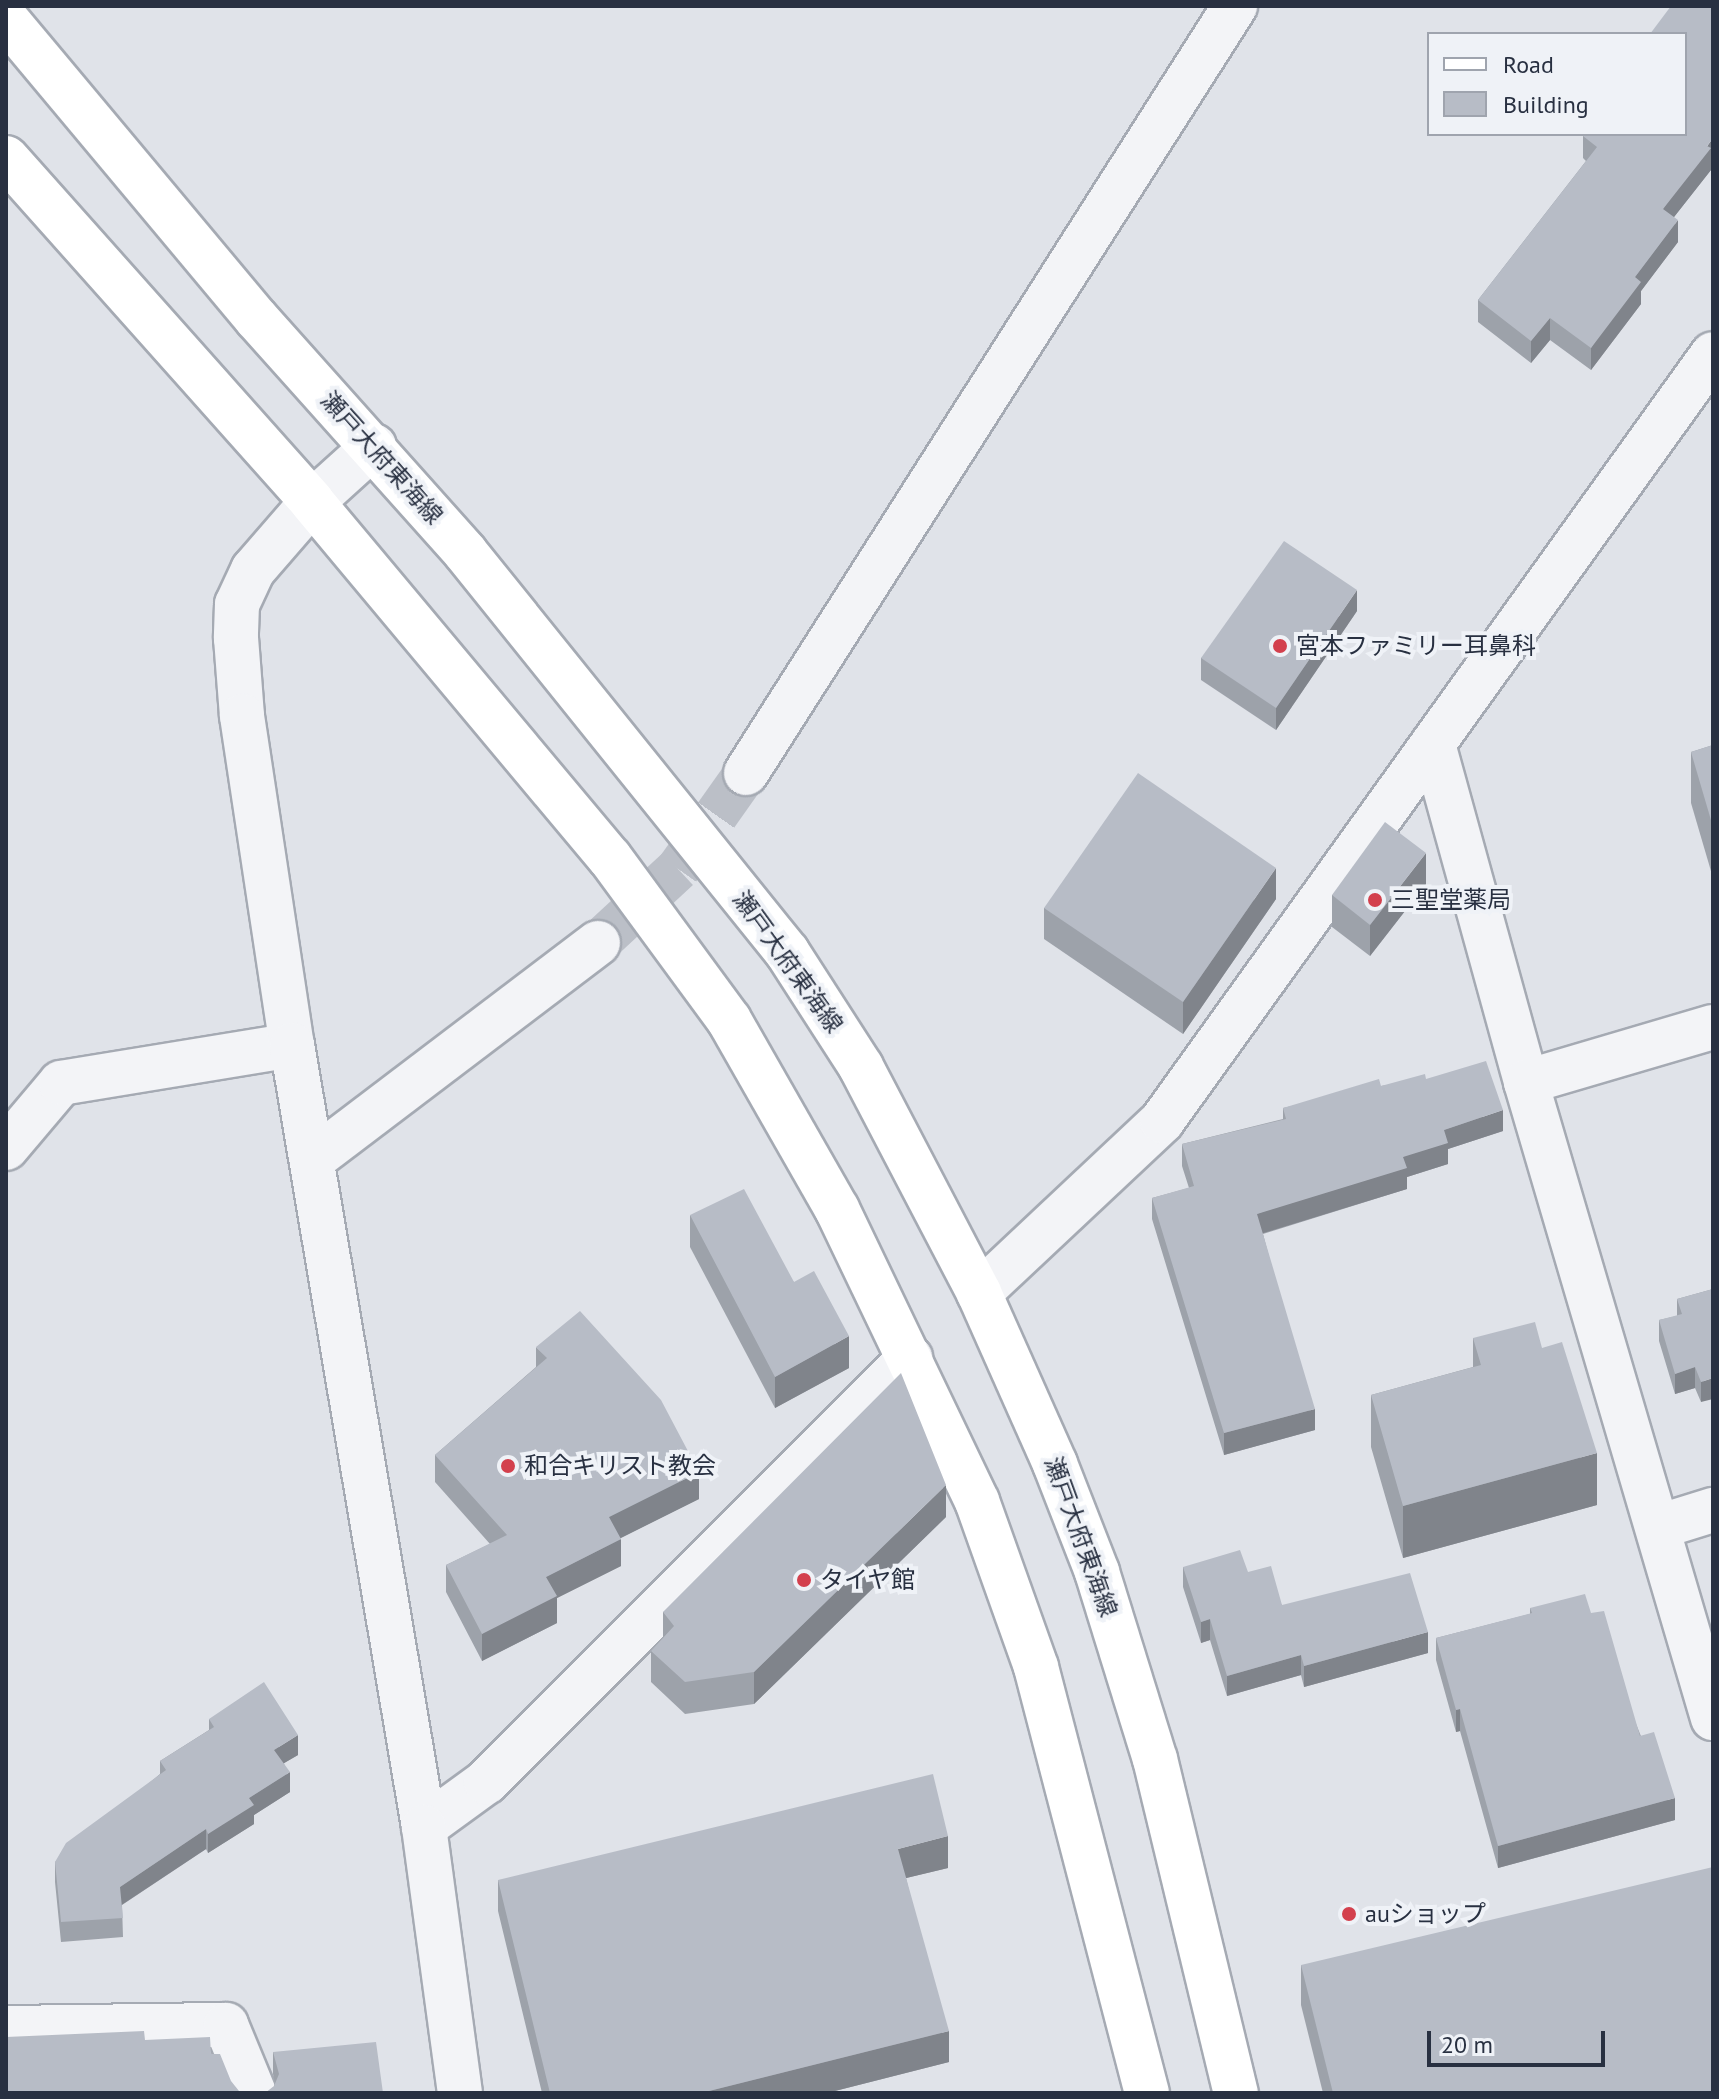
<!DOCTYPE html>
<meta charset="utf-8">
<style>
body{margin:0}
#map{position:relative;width:1719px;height:2099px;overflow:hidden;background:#e0e3e9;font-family:"PT Sans","Noto Sans JP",sans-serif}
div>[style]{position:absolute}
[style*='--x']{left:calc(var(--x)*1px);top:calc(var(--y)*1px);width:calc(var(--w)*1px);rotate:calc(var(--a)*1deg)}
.minor-tunnel>*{height:44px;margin-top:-22px;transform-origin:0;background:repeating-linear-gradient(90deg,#bbbfc7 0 44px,transparent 0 66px)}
.roads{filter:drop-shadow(2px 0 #a5aab3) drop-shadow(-2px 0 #a5aab3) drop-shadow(0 2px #a5aab3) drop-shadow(0 -2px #a5aab3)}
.minor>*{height:44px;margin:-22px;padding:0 22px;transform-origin:22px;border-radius:22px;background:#f3f4f7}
.tertiary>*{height:44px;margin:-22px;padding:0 22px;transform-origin:22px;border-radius:22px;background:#f3f4f7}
.primary>*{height:44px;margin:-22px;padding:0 22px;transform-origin:22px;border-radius:22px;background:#fff}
.wall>*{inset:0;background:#9da2aa}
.shaded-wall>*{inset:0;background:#80848b}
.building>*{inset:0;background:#b7bcc6}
.dots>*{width:22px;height:22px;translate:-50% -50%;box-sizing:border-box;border:4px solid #eff2f7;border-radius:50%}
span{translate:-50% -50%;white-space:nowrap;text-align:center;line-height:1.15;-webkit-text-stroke:8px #eff2f7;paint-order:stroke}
.street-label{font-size:24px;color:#283041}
.poi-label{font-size:24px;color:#283041}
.left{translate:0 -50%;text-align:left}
.frame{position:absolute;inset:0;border:8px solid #283041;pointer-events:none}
.legend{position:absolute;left:1427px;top:32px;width:260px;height:104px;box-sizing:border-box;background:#eff2f7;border:2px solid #9fa4ae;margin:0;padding:10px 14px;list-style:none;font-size:24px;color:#283041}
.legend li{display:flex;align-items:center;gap:16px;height:40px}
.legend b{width:40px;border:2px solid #9fa4ae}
.scale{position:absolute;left:1427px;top:2031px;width:178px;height:36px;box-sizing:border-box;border:4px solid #283041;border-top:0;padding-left:10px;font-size:24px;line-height:28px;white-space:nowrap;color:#283041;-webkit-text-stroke:6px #eff2f7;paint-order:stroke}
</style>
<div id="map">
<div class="minor-tunnel">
<i style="--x:598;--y:943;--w:109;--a:-42.8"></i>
<i style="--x:678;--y:869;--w:118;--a:-54.7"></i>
</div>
<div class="roads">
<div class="minor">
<i style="--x:1433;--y:744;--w:351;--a:74.6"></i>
<i style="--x:1526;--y:1082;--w:663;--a:73.62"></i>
<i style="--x:746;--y:773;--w:910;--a:-57.48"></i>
<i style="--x:1526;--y:1082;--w:195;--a:-16.4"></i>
<i style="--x:6;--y:1148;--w:85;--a:-49.8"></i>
<i style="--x:61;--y:1083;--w:234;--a:-9.3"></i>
<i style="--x:312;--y:1160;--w:359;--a:-37.2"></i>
<i style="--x:979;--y:1293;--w:251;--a:-43.2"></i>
<i style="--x:1162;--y:1121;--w:944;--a:-54.31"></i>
<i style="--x:1658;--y:1527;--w:58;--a:-17.2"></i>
<i style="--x:424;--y:1827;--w:77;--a:-36"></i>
<i style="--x:486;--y:1782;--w:600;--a:-45"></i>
<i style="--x:6;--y:2028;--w:220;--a:-0.8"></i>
<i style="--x:226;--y:2025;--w:74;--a:67.6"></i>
</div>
<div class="tertiary">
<i style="--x:374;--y:446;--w:84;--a:137.9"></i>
<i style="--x:312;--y:502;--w:90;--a:130.9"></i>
<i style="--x:253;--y:570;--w:38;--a:115"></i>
<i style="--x:237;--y:604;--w:34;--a:92"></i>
<i style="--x:236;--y:638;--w:78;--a:85.6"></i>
<i style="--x:242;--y:716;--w:333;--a:81.4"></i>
<i style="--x:292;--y:1045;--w:793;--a:80.42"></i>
<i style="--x:424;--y:1827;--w:268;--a:82.3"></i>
</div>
<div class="primary">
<i style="--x:6;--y:19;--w:390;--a:50.1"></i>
<i style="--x:256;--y:318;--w:314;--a:48.2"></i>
<i style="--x:465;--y:552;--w:514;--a:51.17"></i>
<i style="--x:787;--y:952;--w:137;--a:57.2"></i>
<i style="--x:861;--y:1067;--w:255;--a:62.4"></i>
<i style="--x:979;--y:1293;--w:187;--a:66"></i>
<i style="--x:1055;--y:1464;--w:116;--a:68.7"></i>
<i style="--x:1097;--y:1572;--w:196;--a:72.8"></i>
<i style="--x:1155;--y:1759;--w:344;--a:76.4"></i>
<i style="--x:6;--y:158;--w:460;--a:48.3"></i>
<i style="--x:312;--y:502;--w:464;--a:50.1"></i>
<i style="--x:610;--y:858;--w:201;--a:53.7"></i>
<i style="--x:729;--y:1020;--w:218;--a:60.3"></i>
<i style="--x:837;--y:1209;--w:324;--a:64.4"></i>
<i style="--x:977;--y:1501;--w:176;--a:70.4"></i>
<i style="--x:1036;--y:1667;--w:440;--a:75.4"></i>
</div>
</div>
<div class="wall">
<i style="clip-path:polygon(1685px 134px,1711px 163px,1711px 170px,1674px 217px,1678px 242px,1641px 291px,1641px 304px,1591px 370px,1550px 340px,1531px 363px,1478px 322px,1478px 300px,1586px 161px,1583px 158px,1583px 136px)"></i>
<i style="clip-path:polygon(1357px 611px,1276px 730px,1201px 680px,1201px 658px)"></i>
<i style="clip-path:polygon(1713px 745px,1713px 878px,1691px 803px,1691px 752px)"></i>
<i style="clip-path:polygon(1426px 884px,1370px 956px,1332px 927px,1332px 895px)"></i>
<i style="clip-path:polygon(1276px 899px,1183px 1034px,1044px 939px,1044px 908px)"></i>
<i style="clip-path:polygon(1426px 1079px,1503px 1131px,1448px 1149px,1448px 1164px,1407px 1177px,1407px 1189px,1263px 1234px,1315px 1430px,1224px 1455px,1152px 1219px,1152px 1198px,1189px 1188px,1182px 1166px,1182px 1144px,1283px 1119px,1283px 1108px,1381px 1086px)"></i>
<i style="clip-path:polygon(690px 1215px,794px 1282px,849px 1368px,775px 1408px,690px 1247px)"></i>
<i style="clip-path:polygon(1713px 1289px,1701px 1402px,1695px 1388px,1675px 1394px,1659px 1341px,1659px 1320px,1677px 1316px,1677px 1299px)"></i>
<i style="clip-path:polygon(1473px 1338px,1542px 1348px,1597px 1505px,1403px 1558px,1371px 1447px,1371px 1395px,1473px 1367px)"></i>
<i style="clip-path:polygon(536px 1347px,699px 1499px,620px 1538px,621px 1566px,557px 1598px,557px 1623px,482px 1661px,446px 1592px,446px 1565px,490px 1544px,435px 1482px,435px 1455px,536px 1367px)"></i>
<i style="clip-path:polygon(946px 1517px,754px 1704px,685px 1714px,651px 1682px,651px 1651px,663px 1638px,663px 1612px)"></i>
<i style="clip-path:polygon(1183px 1567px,1248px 1572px,1282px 1605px,1428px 1653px,1304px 1687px,1301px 1675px,1227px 1696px,1210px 1640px,1201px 1643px,1183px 1587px)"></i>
<i style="clip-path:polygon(1530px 1608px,1591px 1613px,1675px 1820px,1498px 1868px,1460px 1731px,1456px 1732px,1436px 1660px,1436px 1638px,1530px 1614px)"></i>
<i style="clip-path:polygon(209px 1719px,298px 1755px,284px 1763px,290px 1792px,254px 1815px,254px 1824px,208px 1853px,206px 1849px,122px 1905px,123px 1937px,61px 1942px,55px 1882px,55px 1862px,160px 1774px,160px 1761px,209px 1730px)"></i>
<i style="clip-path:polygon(948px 1868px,906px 1878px,949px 2062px,827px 2093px,542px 2093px,498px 1911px,498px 1880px)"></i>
<i style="clip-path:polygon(1301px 1965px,1713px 2093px,1323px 2093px,1301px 2005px)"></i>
<i style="clip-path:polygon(273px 2052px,383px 2093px,274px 2086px,275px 2083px,273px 2074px)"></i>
</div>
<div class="shaded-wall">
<i style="clip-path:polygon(1713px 138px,1713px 160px,1711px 163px,1711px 170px,1663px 231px,1663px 209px)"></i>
<i style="clip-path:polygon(1678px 220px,1678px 242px,1641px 291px,1641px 304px,1591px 370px,1591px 348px,1635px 277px)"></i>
<i style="clip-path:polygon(1550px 318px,1550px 340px,1531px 363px,1531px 341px)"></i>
<i style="clip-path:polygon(1357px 590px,1357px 611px,1276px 730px,1276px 708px)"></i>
<i style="clip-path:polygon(1426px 853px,1426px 884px,1370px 956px,1370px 925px)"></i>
<i style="clip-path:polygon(1276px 868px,1276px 899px,1183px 1034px,1183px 1002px)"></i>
<i style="clip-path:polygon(1503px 1110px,1503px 1131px,1448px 1149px,1448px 1164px,1407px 1177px,1407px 1189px,1257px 1235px,1257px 1214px,1403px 1157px,1444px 1130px)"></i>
<i style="clip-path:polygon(849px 1336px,849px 1368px,775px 1408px,775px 1377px)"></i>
<i style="clip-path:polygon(1695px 1367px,1695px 1388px,1675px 1394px,1675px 1374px)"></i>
<i style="clip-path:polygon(1713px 1378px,1713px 1399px,1701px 1402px,1701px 1382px)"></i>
<i style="clip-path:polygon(1315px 1409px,1315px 1430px,1224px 1455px,1224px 1433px)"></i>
<i style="clip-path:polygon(1597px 1453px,1597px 1505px,1403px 1558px,1403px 1506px)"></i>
<i style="clip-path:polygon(699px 1472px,699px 1499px,609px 1544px,609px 1517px)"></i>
<i style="clip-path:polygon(946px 1485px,946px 1517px,754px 1704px,754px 1672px)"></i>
<i style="clip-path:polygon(621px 1539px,621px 1566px,557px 1598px,557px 1623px,482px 1661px,482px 1634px,546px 1577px)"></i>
<i style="clip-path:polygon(1210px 1619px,1210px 1640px,1201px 1643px,1201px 1622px)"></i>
<i style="clip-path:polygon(1428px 1632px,1428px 1653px,1304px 1687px,1304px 1666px)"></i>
<i style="clip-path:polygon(1301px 1655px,1301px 1675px,1227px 1696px,1227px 1676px)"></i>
<i style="clip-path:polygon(1460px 1709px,1460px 1731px,1456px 1732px,1456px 1710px)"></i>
<i style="clip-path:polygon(298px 1735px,298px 1755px,274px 1769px,274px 1750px)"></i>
<i style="clip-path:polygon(290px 1772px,290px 1792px,254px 1815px,254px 1824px,208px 1853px,208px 1834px,249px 1798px)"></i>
<i style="clip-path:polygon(1675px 1798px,1675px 1820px,1498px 1868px,1498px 1846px)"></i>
<i style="clip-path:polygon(206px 1829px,206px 1849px,120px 1906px,120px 1887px)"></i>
<i style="clip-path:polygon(948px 1836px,948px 1868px,898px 1880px,898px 1849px)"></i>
<i style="clip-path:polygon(949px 2031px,949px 2062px,827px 2093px,701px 2093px)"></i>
</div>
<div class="building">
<i style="clip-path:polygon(1671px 6px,1713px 6px,1713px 138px,1707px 146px,1711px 148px,1663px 209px,1678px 220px,1635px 277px,1641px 282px,1591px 348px,1550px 318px,1531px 341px,1478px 300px,1597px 147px,1583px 136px,1584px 134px,1685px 134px,1685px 34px,1650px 34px)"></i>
<i style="clip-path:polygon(1284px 541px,1357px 590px,1276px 708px,1201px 658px)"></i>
<i style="clip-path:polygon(1713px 745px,1713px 827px,1691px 752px)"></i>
<i style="clip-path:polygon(1138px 773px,1276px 868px,1183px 1002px,1044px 908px)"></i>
<i style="clip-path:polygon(1385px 822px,1426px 853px,1370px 925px,1332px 895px)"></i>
<i style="clip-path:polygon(1486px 1061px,1503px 1110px,1444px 1130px,1448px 1143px,1403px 1157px,1407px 1168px,1257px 1214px,1315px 1409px,1224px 1433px,1152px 1198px,1194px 1186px,1182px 1144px,1286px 1119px,1283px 1108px,1379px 1079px,1381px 1086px,1425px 1074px,1426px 1079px)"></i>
<i style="clip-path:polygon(744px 1189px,794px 1282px,814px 1271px,849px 1336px,775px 1377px,690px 1215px)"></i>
<i style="clip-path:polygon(1713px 1289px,1713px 1378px,1701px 1382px,1695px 1367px,1675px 1374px,1659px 1320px,1682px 1314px,1677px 1299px)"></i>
<i style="clip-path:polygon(580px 1311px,661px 1400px,699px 1472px,609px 1517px,621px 1539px,546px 1577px,557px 1596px,482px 1634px,446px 1565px,507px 1535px,435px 1455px,547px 1358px,536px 1347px)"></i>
<i style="clip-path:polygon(1535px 1322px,1542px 1348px,1562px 1342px,1597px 1453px,1403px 1506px,1371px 1395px,1481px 1365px,1473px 1338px)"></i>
<i style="clip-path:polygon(901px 1373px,946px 1485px,754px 1672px,685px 1682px,651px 1651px,674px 1626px,663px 1612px)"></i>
<i style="clip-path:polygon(1240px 1550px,1248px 1572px,1271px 1566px,1282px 1605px,1410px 1573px,1428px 1632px,1304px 1666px,1301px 1655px,1227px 1676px,1210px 1619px,1201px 1622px,1183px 1567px)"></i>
<i style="clip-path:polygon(1585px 1594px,1591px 1613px,1604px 1611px,1640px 1736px,1654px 1732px,1675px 1798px,1498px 1846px,1460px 1709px,1456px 1710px,1436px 1638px,1532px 1613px,1530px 1608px)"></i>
<i style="clip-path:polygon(264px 1682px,298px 1735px,274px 1750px,290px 1772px,249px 1798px,254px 1805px,208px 1834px,206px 1829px,120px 1887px,123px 1918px,61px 1922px,55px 1862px,66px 1843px,166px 1770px,160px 1761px,214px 1727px,209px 1719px)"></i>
<i style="clip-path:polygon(933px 1774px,948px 1836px,898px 1849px,949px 2031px,701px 2093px,550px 2093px,498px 1880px)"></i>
<i style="clip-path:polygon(1713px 1867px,1713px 2093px,1333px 2093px,1301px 1965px)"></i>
<i style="clip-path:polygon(144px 2031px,145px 2040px,210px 2037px,211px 2054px,220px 2054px,231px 2081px,239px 2091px,244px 2093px,6px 2093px,6px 2037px)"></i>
<i style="clip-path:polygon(376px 2042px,383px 2093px,265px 2093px,274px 2086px,279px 2074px,273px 2052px)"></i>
</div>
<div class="dots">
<i style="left:1280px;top:646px;background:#d3404d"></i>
<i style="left:1375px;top:900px;background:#d3404d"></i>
<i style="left:508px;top:1466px;background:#d3404d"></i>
<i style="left:804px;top:1580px;background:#d3404d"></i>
<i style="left:1349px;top:1914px;background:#d3404d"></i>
</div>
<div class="street-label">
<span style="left:382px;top:458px;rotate:48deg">瀬戸大府東海線</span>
<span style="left:788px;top:962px;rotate:54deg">瀬戸大府東海線</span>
<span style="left:1081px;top:1537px;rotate:70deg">瀬戸大府東海線</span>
</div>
<div class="poi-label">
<span class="left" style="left:1296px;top:646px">宮本ファミリー耳鼻科</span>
<span class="left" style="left:1391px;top:900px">三聖堂薬局</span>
<span class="left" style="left:524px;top:1466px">和合キリスト教会</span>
<span class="left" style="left:820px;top:1580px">タイヤ館</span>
<span class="left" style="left:1365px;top:1914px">auショップ</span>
</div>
<div class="frame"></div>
<ul class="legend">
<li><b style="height:10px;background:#fff"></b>Road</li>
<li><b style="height:22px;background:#b7bcc6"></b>Building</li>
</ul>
<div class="scale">20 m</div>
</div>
